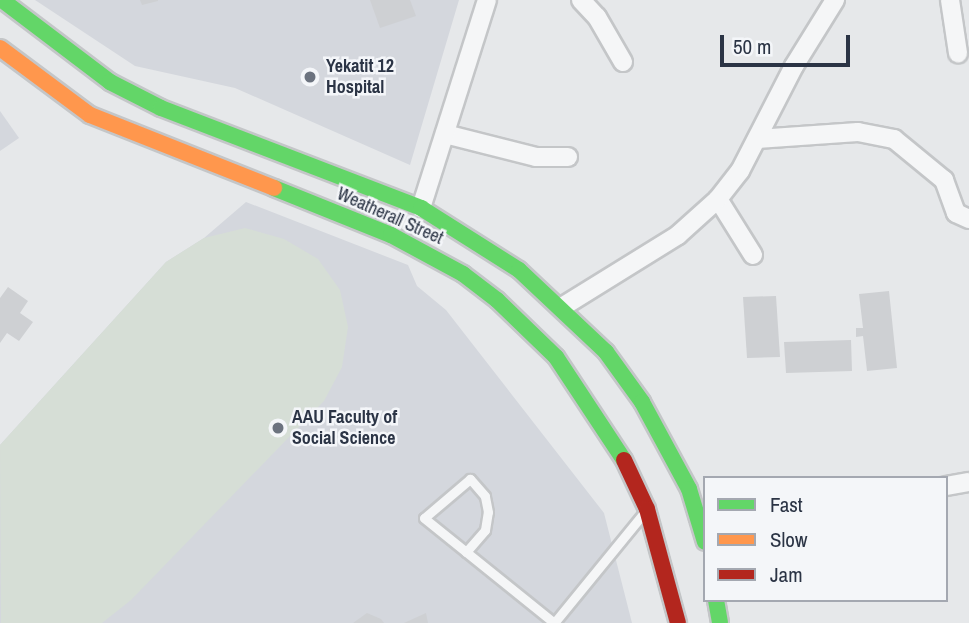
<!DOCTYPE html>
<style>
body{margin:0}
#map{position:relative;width:969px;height:623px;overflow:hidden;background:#e6e8ea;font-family:"Archivo Narrow",sans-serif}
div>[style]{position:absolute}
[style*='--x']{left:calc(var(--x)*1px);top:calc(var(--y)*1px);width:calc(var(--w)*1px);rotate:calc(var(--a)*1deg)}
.built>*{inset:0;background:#d4d7dd}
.green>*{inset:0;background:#d6ded6}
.building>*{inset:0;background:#ced0d3}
.roads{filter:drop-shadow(2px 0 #c4c6c8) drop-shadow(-2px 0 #c4c6c8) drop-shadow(0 2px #c4c6c8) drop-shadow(0 -2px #c4c6c8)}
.lane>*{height:9px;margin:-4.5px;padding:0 4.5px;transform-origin:4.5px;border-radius:4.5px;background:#f5f6f7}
.street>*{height:18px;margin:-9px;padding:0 9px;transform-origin:9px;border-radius:9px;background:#f5f6f7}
.fast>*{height:16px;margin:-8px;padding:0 8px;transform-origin:8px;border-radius:8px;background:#63d668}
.slow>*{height:16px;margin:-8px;padding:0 8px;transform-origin:8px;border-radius:8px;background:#ff974d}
.jam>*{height:16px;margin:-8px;padding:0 8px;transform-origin:8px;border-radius:8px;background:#b3261e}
.dots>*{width:19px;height:19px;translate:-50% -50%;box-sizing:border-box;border:4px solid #f4f6f9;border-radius:50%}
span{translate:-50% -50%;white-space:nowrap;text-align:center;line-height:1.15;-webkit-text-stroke:5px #f4f6f9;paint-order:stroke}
.poi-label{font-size:18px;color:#2b3445;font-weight:700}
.left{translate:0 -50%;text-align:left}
.street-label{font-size:18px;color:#2b3445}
.legend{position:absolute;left:703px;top:476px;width:245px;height:126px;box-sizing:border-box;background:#f4f6f9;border:2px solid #a4a8b1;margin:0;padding:9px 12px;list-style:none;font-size:21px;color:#2b3445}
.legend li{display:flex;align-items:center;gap:14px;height:35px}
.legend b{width:35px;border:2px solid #a4a8b1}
.scale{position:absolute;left:720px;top:35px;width:130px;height:32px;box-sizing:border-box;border:4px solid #2b3445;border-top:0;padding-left:9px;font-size:21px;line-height:24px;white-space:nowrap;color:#2b3445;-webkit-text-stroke:5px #f4f6f9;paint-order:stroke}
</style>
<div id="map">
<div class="built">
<i style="clip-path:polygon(35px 0,459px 0,410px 165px,235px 88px,135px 66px)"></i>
<i style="clip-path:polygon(0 111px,19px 138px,0 151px)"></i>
<i style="clip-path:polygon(246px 202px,408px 265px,417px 286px,446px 310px,604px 513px,632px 623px,0 623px,0 445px,166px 262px,204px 238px)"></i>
</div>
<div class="green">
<i style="clip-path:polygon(245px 228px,284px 239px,318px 259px,340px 290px,348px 327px,342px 367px,324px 401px,131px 600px,102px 623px,1px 623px,0 445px,166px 262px,204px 238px)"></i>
</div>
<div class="building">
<i style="clip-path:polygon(140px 0,158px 0,158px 1px,142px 5px)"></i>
<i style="clip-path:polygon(370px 0,410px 0,416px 16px,380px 28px)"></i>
<i style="clip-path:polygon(8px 287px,28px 301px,20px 313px,33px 322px,19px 341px,7px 333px,0 343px,0 298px)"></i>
<i style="clip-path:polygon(889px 291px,897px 368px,867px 371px,863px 336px,856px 337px,856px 328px,863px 328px,859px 294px)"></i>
<i style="clip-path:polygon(776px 296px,780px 357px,747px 358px,743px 297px)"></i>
<i style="clip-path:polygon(851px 340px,852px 371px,786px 373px,784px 342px)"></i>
<i style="clip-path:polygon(367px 613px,381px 619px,384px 623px,353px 623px)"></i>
<i style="clip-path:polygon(426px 613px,428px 623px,404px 623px)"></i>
</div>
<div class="roads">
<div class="lane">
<i style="--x:466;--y:552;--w:29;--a:-49"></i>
<i style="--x:485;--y:530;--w:18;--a:-81"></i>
<i style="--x:488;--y:512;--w:16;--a:-101"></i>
<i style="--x:485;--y:496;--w:23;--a:-131"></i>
<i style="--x:470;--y:479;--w:60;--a:139.7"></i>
<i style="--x:424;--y:518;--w:167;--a:38.9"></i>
<i style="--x:554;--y:623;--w:139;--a:-50.8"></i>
</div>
<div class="street">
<i style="--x:581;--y:0;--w:23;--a:47"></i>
<i style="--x:597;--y:17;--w:52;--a:60"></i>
<i style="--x:950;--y:0;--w:54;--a:81.4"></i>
<i style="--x:445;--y:134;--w:94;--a:14.2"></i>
<i style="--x:536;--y:157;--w:32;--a:0"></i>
<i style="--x:757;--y:139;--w:101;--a:-4"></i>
<i style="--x:858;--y:132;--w:37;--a:11"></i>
<i style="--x:894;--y:139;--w:65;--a:39.4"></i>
<i style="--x:944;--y:180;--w:35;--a:70"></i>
<i style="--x:956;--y:213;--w:14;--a:25"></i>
<i style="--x:718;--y:199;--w:66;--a:58"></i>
<i style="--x:421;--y:208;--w:218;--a:-72.4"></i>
<i style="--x:562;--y:307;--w:137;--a:-31.8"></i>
<i style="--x:678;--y:235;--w:54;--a:-42"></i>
<i style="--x:718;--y:199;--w:36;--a:-52"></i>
<i style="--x:740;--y:171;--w:118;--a:-62.8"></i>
<i style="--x:794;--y:66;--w:78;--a:-58.2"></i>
<i style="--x:946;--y:486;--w:23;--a:-10"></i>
</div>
<div class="fast">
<i style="--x:2;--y:0;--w:136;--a:37.2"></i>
<i style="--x:110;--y:82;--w:57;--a:27"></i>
<i style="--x:161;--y:108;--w:279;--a:21"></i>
<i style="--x:421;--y:208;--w:116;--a:32.3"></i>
<i style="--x:519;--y:270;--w:120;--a:43.3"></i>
<i style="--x:606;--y:352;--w:62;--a:54.2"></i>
<i style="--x:642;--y:402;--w:99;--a:61.6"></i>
<i style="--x:689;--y:489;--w:55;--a:73.2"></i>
<i style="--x:274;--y:188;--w:126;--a:21.9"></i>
<i style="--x:391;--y:235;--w:82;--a:28.4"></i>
<i style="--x:463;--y:274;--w:43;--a:37.4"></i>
<i style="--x:497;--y:300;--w:82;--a:44"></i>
<i style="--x:556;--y:357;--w:123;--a:56.6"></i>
<i style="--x:716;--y:600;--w:23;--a:80"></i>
</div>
<div class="slow">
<i style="--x:0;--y:48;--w:112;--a:36.7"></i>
<i style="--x:90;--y:115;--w:198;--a:21.6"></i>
</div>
<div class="jam">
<i style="--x:624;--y:460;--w:54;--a:64.9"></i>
<i style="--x:647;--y:509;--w:118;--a:74.8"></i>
</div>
</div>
<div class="dots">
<i style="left:310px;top:77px;background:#6c737f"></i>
<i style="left:278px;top:428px;background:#6c737f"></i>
</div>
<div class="poi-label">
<span class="left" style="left:326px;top:77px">Yekatit 12<br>Hospital</span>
<span class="left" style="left:292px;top:428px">AAU Faculty of<br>Social Science</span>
</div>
<div class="street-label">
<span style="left:390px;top:216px;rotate:24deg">Weatherall Street</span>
</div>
<ul class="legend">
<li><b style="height:9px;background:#63d668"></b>Fast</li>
<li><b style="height:9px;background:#ff974d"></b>Slow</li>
<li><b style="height:9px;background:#b3261e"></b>Jam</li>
</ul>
<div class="scale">50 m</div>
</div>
